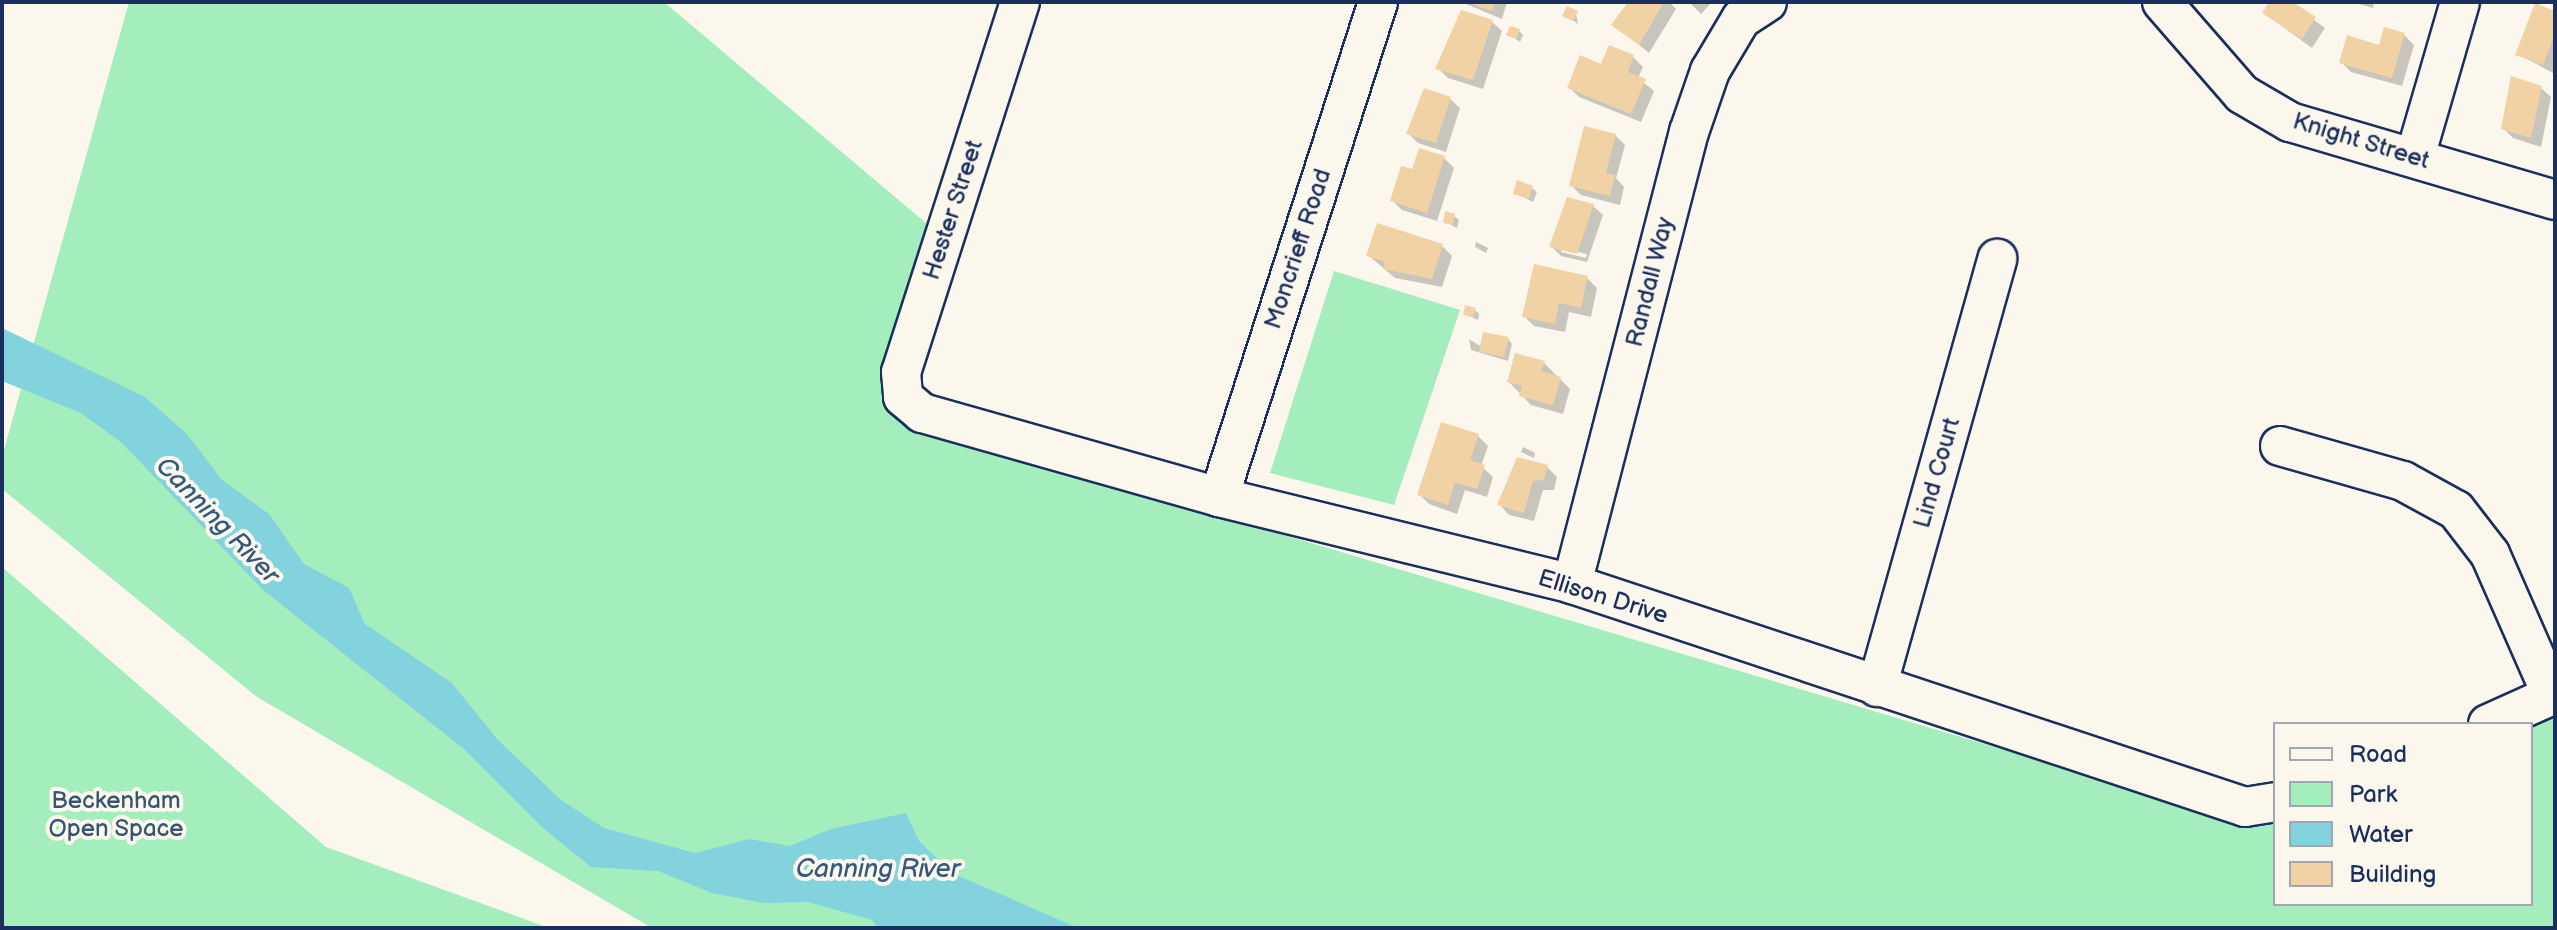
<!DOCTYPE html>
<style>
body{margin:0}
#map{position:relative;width:2557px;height:930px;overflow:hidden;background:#fbf7ec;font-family:"Balsamiq Sans",sans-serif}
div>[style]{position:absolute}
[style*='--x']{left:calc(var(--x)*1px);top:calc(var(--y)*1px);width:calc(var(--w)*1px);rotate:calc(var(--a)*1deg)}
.green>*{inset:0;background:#a4edbc}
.water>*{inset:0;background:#83d3de}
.shadow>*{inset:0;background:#0003}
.building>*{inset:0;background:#f1d2a4}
.roads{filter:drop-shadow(2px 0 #1b2f5e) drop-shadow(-2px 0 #1b2f5e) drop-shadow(0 2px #1b2f5e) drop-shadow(0 -2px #1b2f5e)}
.minor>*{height:38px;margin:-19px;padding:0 19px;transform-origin:19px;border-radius:19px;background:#fbf7ec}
span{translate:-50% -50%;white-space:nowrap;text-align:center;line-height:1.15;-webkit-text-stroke:8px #fbf7ec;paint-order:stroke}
.street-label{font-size:24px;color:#1b2f5e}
.park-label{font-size:24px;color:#365571}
.water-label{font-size:26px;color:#35587e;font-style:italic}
.frame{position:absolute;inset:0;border:4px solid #1b2f5e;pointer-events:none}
.legend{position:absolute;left:2273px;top:722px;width:260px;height:184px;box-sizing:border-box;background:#fbf7ec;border:2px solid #a1a7b3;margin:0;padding:10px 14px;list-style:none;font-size:24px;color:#1b2f5e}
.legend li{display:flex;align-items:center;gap:16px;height:40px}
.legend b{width:40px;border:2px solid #a1a7b3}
</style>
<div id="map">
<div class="green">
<i style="clip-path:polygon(129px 2px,664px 2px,933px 229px,881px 391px,922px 427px,2249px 823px,2275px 817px,2275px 904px,2531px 904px,2531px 724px,2555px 706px,2555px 928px,652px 928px,257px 697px,2px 489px,2px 457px)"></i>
<i style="clip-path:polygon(1334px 271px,1460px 310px,1394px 505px,1270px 473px)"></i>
<i style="clip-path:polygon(2px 567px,326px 847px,549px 928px,2px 928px)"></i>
</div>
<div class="water">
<i style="clip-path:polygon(2px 328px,145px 397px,187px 434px,222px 480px,269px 514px,304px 564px,349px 588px,365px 624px,452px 683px,497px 739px,561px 800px,604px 828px,695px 853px,749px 839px,790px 846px,831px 829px,906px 813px,919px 841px,952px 873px,1078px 928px,878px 928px,872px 920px,808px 902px,763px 903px,712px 893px,658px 871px,591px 867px,544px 829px,464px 749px,263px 590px,122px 443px,81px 413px,2px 381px)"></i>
</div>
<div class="shadow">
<i style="clip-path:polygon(1461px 2px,1507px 2px,1502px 19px)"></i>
<i style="clip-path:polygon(1630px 2px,1669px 2px,1676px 9px,1649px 53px,1614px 25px)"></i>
<i style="clip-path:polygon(1689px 2px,1712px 2px,1701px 14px)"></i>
<i style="clip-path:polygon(2272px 2px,2289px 2px,2325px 28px,2312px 48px,2264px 13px)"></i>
<i style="clip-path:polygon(2352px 2px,2374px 2px,2373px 8px)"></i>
<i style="clip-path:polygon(1576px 13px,1578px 24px,1565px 15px)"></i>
<i style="clip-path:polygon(2555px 13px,2555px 68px,2553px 73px,2518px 54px)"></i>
<i style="clip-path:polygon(1492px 22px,1502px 31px,1483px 89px,1448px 78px,1438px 68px)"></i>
<i style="clip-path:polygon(1519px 31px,1523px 35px,1520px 42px,1509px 34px)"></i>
<i style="clip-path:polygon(2404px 35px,2414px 45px,2402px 86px,2351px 72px,2341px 62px)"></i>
<i style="clip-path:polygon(1633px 57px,1643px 67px,1638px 78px,1654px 91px,1641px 122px,1579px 97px,1569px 87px,1602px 66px)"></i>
<i style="clip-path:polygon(2541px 88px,2551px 97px,2541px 147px,2513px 138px,2503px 128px)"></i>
<i style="clip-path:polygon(1450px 99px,1460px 108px,1446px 152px,1418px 143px,1408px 133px)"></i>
<i style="clip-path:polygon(1615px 135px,1625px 145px,1616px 178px,1624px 187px,1620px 205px,1581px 195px,1571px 185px)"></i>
<i style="clip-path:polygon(1444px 158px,1454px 168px,1437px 221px,1402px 210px,1392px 200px,1413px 172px)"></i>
<i style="clip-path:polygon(1532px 188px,1537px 192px,1533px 202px,1515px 193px)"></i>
<i style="clip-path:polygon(evenodd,1593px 206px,1603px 215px,1587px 262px,1561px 256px,1551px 246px,1593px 206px,1561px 248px,1587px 254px,1586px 258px,1561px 252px,1561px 248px)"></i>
<i style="clip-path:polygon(1454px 216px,1459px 220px,1457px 228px,1445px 222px)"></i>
<i style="clip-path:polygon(1476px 242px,1488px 248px,1486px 253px,1475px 247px)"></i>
<i style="clip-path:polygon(1442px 246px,1452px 256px,1442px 287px,1395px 278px,1368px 255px)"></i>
<i style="clip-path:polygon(1587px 278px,1597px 288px,1591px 317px,1569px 312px,1565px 332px,1534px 326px,1524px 316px)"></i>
<i style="clip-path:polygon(1475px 310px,1479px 314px,1478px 320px,1465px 314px)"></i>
<i style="clip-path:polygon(1469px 339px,1482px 347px,1508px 339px,1512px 344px,1508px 361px,1471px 350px)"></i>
<i style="clip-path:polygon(1544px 363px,1570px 389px,1563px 414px,1531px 405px,1509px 382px)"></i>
<i style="clip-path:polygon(1478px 436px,1488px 446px,1481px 466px,1493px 477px,1487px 497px,1465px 490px,1457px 514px,1429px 504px,1419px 494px)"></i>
<i style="clip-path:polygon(1523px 447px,1535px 453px,1534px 458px,1521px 452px)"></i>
<i style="clip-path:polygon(1547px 467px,1557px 477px,1554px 490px,1543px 490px,1534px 521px,1509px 515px,1500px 505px)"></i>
</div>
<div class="building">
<i style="clip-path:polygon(1466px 2px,1495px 2px,1492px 11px)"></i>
<i style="clip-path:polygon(1628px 2px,1664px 2px,1639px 45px,1611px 25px)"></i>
<i style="clip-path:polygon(2269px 2px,2293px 2px,2316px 17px,2302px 39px,2262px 13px)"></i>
<i style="clip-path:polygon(2535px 3px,2555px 11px,2555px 34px,2543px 65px,2515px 55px)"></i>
<i style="clip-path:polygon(1567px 6px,1578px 11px,1573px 21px,1562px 16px)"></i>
<i style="clip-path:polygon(1461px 10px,1493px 20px,1473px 80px,1435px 69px)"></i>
<i style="clip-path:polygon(1510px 26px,1520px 29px,1516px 39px,1506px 35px)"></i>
<i style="clip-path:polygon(2384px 27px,2405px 33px,2392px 78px,2339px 63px,2347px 35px,2379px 45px)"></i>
<i style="clip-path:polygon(1609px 45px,1634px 55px,1628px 72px,1646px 79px,1631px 114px,1567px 88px,1580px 55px,1601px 64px)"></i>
<i style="clip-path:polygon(2511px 76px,2542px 86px,2531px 138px,2501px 129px)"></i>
<i style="clip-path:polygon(1424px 88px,1451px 97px,1436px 143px,1406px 134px)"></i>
<i style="clip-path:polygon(1584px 126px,1616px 134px,1606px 173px,1615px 175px,1610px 196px,1569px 186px)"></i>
<i style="clip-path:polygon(1419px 148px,1445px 156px,1427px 213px,1390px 201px,1401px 166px,1412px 169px)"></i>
<i style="clip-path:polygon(1517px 180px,1533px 186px,1529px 199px,1513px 194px)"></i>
<i style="clip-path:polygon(1567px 197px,1594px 204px,1577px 254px,1549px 247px)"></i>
<i style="clip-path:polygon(1445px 211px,1455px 214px,1453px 225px,1443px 223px)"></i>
<i style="clip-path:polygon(1377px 223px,1443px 244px,1432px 279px,1383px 269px,1385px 262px,1366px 256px)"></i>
<i style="clip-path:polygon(1534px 264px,1588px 276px,1581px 308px,1559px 303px,1555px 324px,1522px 317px)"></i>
<i style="clip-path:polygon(1465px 305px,1476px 308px,1473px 317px,1463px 315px)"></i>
<i style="clip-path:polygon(1483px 332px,1509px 337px,1504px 357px,1479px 352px)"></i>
<i style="clip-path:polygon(1515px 353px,1545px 361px,1541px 371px,1561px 377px,1553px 405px,1519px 396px,1522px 386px,1507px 382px)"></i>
<i style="clip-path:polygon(1441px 422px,1479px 434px,1470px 460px,1485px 465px,1477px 489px,1455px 482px,1448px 505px,1417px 495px)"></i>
<i style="clip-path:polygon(1517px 457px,1548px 465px,1544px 480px,1533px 481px,1524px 513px,1497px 505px)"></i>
</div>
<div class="roads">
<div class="minor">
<i style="--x:1020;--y:2;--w:389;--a:107.8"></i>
<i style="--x:901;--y:372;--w:25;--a:85"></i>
<i style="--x:903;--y:397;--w:25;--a:40"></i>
<i style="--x:922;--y:413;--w:309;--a:15.8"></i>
<i style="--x:1219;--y:497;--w:364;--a:13.8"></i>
<i style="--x:1572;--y:584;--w:709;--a:18.33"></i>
<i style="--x:2245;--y:807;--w:30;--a:-9"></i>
<i style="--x:2162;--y:2;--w:122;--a:49"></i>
<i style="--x:2242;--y:94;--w:56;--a:30.3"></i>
<i style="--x:2290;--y:122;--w:276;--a:16.4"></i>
<i style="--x:2415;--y:157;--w:161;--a:-73.8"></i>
<i style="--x:2280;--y:446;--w:128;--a:15.9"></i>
<i style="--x:2403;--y:481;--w:60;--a:28.7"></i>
<i style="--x:2456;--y:510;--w:56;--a:52.3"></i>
<i style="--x:2490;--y:554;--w:154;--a:66.3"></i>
<i style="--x:1219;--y:497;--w:520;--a:-72.19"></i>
<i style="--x:1572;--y:584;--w:467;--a:-75.5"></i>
<i style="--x:1689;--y:132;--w:65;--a:-71"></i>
<i style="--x:1710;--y:71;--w:61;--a:-59.2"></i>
<i style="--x:1741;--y:19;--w:31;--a:-33"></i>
<i style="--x:1877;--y:687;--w:445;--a:-74.3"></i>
<i style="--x:2488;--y:724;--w:73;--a:-24.1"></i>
</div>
</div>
<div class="street-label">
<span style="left:2361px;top:141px;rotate:17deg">Knight Street</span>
<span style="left:953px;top:210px;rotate:-72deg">Hester Street</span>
<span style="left:1298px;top:249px;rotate:-72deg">Moncrieff Road</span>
<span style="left:1650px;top:282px;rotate:-76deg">Randall Way</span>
<span style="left:1937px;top:473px;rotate:-74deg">Lind Court</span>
<span style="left:1603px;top:597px;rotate:17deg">Ellison Drive</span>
</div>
<div class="park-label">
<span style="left:116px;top:815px">Beckenham<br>Open Space</span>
</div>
<div class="water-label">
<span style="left:217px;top:521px;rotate:46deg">Canning River</span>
<span style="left:878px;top:870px">Canning River</span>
</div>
<div class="frame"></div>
<ul class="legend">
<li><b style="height:10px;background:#fbf7ec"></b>Road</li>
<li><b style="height:22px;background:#a4edbc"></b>Park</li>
<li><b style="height:22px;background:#83d3de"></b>Water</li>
<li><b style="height:22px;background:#f1d2a4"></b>Building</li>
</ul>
</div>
